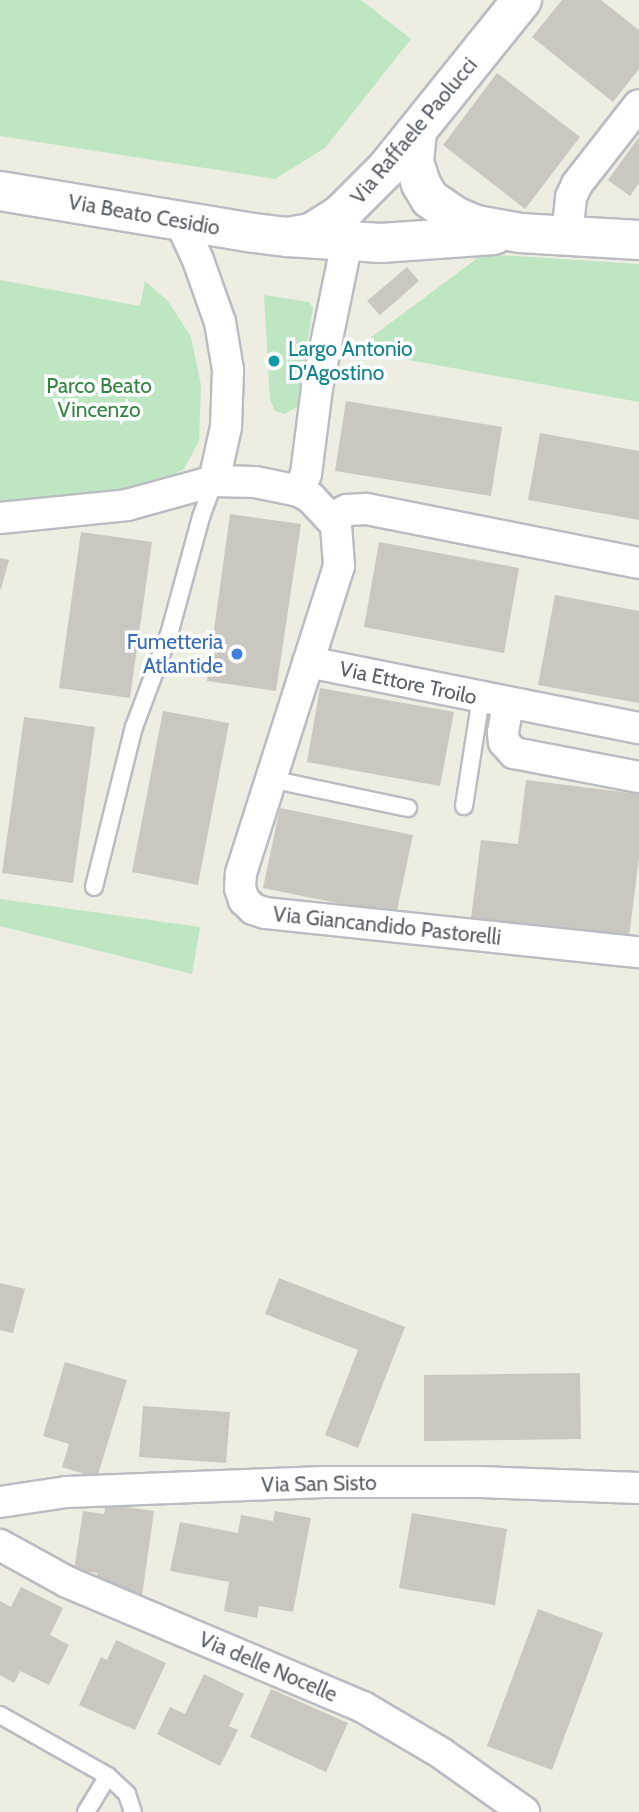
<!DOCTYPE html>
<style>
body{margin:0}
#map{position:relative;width:639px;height:1812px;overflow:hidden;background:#eeede2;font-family:Cabin,sans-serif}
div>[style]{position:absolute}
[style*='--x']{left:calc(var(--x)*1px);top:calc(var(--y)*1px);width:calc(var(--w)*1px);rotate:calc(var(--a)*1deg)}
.green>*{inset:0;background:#bee6c3}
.building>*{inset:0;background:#c9c7c0}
.roads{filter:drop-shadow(2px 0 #babcc2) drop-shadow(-2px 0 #babcc2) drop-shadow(0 2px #babcc2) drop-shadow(0 -2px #babcc2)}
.service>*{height:16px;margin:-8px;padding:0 8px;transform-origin:8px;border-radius:8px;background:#fff}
.minor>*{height:30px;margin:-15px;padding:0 15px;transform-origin:15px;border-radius:15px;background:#fff}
.tertiary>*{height:38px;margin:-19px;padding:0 19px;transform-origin:19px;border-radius:19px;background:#fff}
.secondary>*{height:38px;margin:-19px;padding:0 19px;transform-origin:19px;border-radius:19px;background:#fff}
.dots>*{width:19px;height:19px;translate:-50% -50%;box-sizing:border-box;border:4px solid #fff;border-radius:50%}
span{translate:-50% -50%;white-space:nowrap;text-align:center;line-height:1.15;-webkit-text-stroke:7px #fff;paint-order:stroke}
.street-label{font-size:21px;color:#5b5e64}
.culture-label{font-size:21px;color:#0d838f}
.left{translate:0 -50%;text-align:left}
.park-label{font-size:21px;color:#328440}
.shop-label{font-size:21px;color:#366cbe}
.right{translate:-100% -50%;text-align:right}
</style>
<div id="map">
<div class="green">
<i style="clip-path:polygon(0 0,361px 0,411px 39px,325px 148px,275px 179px,0 136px)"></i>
<i style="clip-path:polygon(483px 254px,639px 264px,639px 402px,354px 350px)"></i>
<i style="clip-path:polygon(0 280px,140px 306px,145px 281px,168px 301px,191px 337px,201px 385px,199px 441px,184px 469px,150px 487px,0 505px)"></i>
<i style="clip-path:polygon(264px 295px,309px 302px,313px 308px,297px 407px,284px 414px,275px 411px,270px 400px)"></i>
<i style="clip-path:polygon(0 899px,200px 927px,192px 974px,0 926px)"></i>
</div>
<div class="building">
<i style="clip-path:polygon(562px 0,601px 0,639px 30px,639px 69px,613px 102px,532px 37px)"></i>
<i style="clip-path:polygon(497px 73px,580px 137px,525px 209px,443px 145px)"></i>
<i style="clip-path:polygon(639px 137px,639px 183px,630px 196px,608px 180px)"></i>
<i style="clip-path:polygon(407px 267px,419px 281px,380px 315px,367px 301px)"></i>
<i style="clip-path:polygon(346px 401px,502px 427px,491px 496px,335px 471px)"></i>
<i style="clip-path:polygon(540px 433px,639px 451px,639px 520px,528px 500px)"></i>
<i style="clip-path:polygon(230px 514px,301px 524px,276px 691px,207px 681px)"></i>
<i style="clip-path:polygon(81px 532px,152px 542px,130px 698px,59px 688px)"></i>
<i style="clip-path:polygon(379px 542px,519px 568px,504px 653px,364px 627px)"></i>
<i style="clip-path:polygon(0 558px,9px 560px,1px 589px,0 589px)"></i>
<i style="clip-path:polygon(555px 595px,639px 611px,639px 703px,538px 685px)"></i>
<i style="clip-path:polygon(320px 688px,454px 712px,440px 786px,307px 762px)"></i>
<i style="clip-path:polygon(163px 711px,229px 723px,198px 885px,132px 872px)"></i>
<i style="clip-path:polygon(24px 717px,95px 727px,73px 883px,2px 873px)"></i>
<i style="clip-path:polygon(526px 780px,639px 794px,639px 858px,629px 937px,471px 918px,481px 840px,518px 844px)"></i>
<i style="clip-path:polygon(280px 808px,413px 835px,396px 915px,263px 888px)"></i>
<i style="clip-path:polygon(279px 1278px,405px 1327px,358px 1448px,325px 1435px,358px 1350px,265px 1314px)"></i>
<i style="clip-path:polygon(0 1283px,25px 1289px,13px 1333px,0 1330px)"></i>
<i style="clip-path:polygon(65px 1362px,127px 1380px,97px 1478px,62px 1467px,69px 1444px,43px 1436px)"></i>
<i style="clip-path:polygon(580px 1373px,581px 1439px,424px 1441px,424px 1375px)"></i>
<i style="clip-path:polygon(143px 1406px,230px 1412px,226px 1463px,139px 1457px)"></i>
<i style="clip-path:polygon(106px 1504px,154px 1511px,142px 1596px,95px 1589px,97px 1573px,74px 1570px,83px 1511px,104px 1514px)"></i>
<i style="clip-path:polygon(275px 1511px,311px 1518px,293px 1612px,259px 1606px,257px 1618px,224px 1611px,229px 1582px,170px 1571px,180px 1522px,238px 1533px,241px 1515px,273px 1521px)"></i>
<i style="clip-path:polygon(412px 1513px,507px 1529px,495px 1605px,399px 1588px)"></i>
<i style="clip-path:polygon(21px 1587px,63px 1608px,50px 1635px,69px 1645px,49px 1685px,20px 1671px,14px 1683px,0 1675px,0 1601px,11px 1607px)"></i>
<i style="clip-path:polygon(538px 1609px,603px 1633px,552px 1770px,487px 1746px)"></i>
<i style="clip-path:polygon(116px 1640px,166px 1663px,135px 1730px,79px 1705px,101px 1657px,107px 1660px)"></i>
<i style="clip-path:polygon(204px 1674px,244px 1694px,229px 1726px,238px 1730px,220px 1766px,157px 1734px,170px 1707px,185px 1714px)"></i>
<i style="clip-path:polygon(271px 1689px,348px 1723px,326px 1772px,250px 1737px)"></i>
</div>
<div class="roads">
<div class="service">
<i style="--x:270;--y:779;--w:141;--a:11.9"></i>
<i style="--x:464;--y:806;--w:109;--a:-81.1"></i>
<i style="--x:94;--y:887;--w:165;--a:-76"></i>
<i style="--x:134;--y:727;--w:103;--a:-69.4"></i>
<i style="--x:170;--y:631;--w:118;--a:-74.8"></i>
<i style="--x:201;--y:517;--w:38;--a:-70"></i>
<i style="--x:0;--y:1715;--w:124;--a:29.5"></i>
<i style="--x:108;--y:1776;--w:26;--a:43"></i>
<i style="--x:127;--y:1794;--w:19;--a:72"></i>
<i style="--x:86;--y:1812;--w:42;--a:-58.6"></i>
</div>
<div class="minor">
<i style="--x:180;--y:221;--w:43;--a:65.2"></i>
<i style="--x:198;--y:260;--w:66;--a:70.5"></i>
<i style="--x:220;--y:322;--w:49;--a:80.5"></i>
<i style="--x:228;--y:370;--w:57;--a:92"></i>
<i style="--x:226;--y:427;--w:55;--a:102.5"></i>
<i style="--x:567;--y:236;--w:39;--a:-84"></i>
<i style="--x:571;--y:197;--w:14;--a:-65"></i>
<i style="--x:577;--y:184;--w:100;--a:-51.9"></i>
<i style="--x:299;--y:491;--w:18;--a:-68"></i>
<i style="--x:306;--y:474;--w:87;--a:-82.7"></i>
<i style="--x:317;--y:388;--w:149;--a:-78.4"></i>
<i style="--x:0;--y:518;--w:128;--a:-5.8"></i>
<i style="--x:127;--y:505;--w:90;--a:-15.4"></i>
<i style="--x:214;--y:481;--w:41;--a:1.4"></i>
<i style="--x:255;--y:482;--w:45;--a:11.6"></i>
<i style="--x:299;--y:491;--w:14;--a:30"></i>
<i style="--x:311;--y:498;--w:37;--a:47"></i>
<i style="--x:336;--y:525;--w:41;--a:85.8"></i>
<i style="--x:339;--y:566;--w:323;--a:107.7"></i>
<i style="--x:241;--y:874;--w:14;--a:94"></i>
<i style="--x:240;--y:888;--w:13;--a:72"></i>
<i style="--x:244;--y:900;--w:13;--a:45"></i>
<i style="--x:253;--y:909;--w:13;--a:18"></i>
<i style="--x:265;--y:913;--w:376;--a:6"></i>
<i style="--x:331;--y:518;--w:18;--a:-27"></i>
<i style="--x:347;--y:510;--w:19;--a:-3"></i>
<i style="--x:366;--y:509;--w:278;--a:11.2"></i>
<i style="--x:308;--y:662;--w:338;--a:11.3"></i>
<i style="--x:508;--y:704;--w:29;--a:100"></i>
<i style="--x:503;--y:733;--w:9;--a:84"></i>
<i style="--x:504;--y:742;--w:15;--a:48"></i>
<i style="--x:514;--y:753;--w:127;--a:10.9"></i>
<i style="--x:0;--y:1502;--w:67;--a:-8.6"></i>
<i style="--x:66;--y:1492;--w:258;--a:-2.2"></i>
<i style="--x:324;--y:1482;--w:156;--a:0"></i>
<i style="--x:480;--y:1482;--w:159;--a:2.2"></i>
<i style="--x:0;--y:1545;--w:77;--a:28.9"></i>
<i style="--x:67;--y:1582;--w:321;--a:22.9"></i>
<i style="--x:363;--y:1707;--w:91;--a:30.5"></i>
<i style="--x:441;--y:1753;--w:102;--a:35.4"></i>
</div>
<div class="tertiary">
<i style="--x:417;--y:132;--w:30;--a:96"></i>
<i style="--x:414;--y:162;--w:23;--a:72"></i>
<i style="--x:421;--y:184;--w:17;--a:59"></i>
<i style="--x:430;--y:199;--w:32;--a:34"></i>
<i style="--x:457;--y:217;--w:21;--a:23"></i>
<i style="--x:476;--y:225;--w:45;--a:10.3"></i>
<i style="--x:520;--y:233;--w:119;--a:3.4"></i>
<i style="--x:288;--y:237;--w:93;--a:3.7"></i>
<i style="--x:381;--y:243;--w:113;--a:-4"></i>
</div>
<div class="secondary">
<i style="--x:0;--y:191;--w:257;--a:9.4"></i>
<i style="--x:254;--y:233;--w:34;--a:7"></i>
<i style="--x:288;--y:237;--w:23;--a:-10"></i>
<i style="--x:311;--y:233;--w:36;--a:-32"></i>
<i style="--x:341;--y:214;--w:64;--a:-45"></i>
<i style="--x:386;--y:169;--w:217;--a:-51.2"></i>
</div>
</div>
<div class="dots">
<i style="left:274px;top:361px;background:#0f9aa8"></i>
<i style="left:237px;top:654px;background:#3f7fe0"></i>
</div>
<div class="street-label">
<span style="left:414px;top:131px;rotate:-50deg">Via Raffaele Paolucci</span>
<span style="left:144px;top:215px;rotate:10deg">Via Beato Cesidio</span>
<span style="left:408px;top:683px;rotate:12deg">Via Ettore Troilo</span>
<span style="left:387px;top:926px;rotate:6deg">Via Giancandido Pastorelli</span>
<span style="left:319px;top:1484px;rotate:-1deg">Via San Sisto</span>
<span style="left:268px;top:1667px;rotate:23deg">Via delle Nocelle</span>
</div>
<div class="culture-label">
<span class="left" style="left:288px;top:361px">Largo Antonio<br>D'Agostino</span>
</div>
<div class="park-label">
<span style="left:99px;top:398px">Parco Beato<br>Vincenzo</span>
</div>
<div class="shop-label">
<span class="right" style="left:223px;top:654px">Fumetteria<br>Atlantide</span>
</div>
</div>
